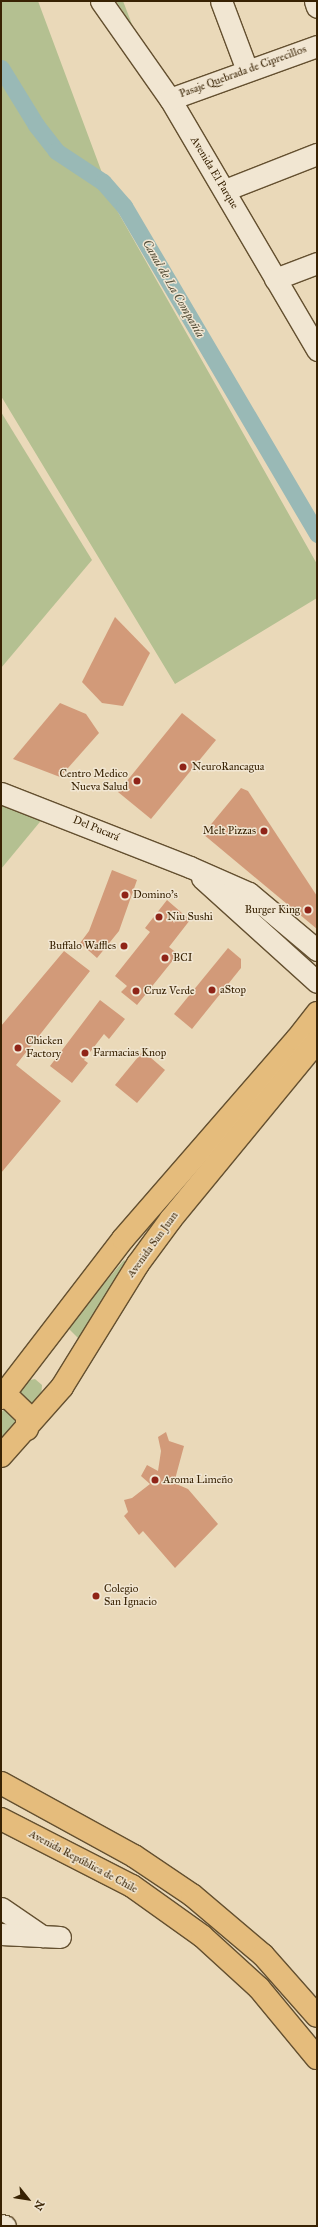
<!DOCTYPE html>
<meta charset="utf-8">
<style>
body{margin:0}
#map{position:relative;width:318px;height:2227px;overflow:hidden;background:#ead9b9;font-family:"IM FELL Great Primer",serif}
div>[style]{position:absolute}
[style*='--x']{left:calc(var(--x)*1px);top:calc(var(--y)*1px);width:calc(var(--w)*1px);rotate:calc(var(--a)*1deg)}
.green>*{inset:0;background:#b4c091}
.canal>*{height:17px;margin:-8.5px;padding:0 8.5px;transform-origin:8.5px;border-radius:8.5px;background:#99b9b6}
.building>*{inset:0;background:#d29a79}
.roads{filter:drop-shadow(1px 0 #645030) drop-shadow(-1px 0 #645030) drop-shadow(0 1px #645030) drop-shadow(0 -1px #645030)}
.minor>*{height:21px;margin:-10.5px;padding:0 10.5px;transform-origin:10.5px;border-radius:10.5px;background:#f1e6d2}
.major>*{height:22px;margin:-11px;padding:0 11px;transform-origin:11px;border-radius:11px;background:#e5bc7c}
.dots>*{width:11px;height:11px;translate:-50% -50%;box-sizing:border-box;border:2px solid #f1e6d2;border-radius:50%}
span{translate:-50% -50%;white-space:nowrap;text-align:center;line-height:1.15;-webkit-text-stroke:3px #f1e6d2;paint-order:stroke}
.street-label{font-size:11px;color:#382203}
.poi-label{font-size:11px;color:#382203}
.left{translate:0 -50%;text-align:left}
.right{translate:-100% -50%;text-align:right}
.water-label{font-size:12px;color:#554f39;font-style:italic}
.frame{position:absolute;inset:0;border:2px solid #382203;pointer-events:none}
.north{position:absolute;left:8px;top:2179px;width:40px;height:40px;-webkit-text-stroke:3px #f1e6d2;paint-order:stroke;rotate:120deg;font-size:11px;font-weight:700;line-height:16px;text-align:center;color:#382203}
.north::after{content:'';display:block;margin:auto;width:14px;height:18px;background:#382203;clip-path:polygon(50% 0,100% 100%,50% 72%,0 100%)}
</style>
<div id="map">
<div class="green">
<i style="clip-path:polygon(1px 1px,38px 1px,114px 205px,317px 564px,317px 598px,175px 684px,1px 396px)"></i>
<i style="clip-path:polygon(116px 1px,123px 1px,133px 27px)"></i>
<i style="clip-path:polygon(1px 412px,92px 560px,1px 668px)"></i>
<i style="clip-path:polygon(1px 796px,44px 817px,1px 869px)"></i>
<i style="clip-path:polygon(124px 1260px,127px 1263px,79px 1339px,67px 1327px)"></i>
<i style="clip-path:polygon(35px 1379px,42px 1385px,41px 1398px,1px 1440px,1px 1413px,25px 1381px)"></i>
</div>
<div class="canal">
<i style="--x:1;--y:68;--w:67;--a:58.4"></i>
<i style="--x:36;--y:125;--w:33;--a:52"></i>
<i style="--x:56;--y:151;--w:56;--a:33.4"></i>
<i style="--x:103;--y:182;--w:32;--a:49"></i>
<i style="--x:124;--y:206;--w:381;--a:59.5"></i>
</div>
<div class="building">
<i style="clip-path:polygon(115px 617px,150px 653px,123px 706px,102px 703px,82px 682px)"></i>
<i style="clip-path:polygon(60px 703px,86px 714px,99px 733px,60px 777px,13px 759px)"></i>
<i style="clip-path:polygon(182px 713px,216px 740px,151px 819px,118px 792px)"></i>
<i style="clip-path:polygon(241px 788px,248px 791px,317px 896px,317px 929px,203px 834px)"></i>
<i style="clip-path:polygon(112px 870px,137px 880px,119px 931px,97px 958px,80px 943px,89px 931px)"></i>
<i style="clip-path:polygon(167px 900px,190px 920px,169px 947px,178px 954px,137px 1005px,121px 992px,127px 986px,115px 976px,150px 932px,145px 928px)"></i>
<i style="clip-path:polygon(228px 948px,241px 959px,241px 968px,192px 1029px,174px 1014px)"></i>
<i style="clip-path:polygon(64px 951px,90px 971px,16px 1065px,61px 1101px,1px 1173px,1px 1026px)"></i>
<i style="clip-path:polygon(100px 1000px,125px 1019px,109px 1039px,104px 1034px,84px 1060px,88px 1063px,72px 1083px,50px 1066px)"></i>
<i style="clip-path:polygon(143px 1051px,165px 1070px,137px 1103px,115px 1085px)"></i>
<i style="clip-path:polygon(166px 1432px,169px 1441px,184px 1446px,174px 1483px,188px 1489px,218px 1524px,175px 1568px,143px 1531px,139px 1535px,124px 1516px,128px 1512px,124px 1500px,132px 1498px,150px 1484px,141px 1476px,147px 1465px,158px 1471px,161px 1451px,158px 1437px)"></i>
</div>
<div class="roads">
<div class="minor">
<i style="--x:101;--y:1;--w:120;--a:54.9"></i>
<i style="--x:170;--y:99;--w:291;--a:59.6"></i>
<i style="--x:221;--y:1;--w:74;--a:69.4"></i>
<i style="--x:315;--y:1;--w:6;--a:72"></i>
<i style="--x:170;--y:99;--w:156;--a:-19.8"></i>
<i style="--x:225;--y:190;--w:99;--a:-21.4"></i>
<i style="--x:275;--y:279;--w:45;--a:-20.9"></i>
<i style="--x:1;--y:793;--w:203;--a:21.4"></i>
<i style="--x:190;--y:867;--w:64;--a:23.8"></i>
<i style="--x:249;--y:893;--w:89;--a:40"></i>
<i style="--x:202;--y:878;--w:155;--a:42.1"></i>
<i style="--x:1;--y:1908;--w:50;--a:34.3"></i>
<i style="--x:1;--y:1934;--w:59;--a:2.9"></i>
<i style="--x:1;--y:2225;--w:4;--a:14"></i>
</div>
<div class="major">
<i style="--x:4;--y:1393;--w:32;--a:44"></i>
<i style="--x:27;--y:1415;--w:14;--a:90"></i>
<i style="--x:1;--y:1398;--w:200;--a:-52.5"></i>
<i style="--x:123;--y:1239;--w:265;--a:-49"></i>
<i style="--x:297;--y:1039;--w:33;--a:-52"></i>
<i style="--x:1;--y:1456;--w:92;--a:-48.5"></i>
<i style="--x:62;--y:1387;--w:145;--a:-58.3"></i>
<i style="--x:138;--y:1264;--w:56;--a:-53.7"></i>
<i style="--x:171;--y:1219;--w:230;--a:-50.6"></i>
<i style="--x:1;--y:1783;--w:152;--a:28.8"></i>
<i style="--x:134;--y:1856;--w:70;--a:33.9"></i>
<i style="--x:192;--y:1895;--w:93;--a:40.2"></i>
<i style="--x:263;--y:1955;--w:81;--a:48.5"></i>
<i style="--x:1;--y:1819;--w:147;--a:27.1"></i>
<i style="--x:132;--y:1886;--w:86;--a:35.5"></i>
<i style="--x:202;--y:1936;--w:77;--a:42.4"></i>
<i style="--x:259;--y:1988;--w:91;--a:50.4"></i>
</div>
</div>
<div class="dots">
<i style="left:183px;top:767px;background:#8f2418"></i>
<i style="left:137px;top:781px;background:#8f2418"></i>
<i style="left:264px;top:831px;background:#8f2418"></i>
<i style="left:125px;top:895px;background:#8f2418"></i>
<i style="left:308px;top:910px;background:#8f2418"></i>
<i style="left:159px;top:917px;background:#8f2418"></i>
<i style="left:124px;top:946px;background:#8f2418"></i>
<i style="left:165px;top:958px;background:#8f2418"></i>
<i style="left:212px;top:990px;background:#8f2418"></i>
<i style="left:136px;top:991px;background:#8f2418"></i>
<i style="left:18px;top:1048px;background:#8f2418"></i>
<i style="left:85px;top:1053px;background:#8f2418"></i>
<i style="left:155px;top:1480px;background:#8f2418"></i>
<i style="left:96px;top:1596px;background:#8f2418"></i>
</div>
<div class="street-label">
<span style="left:243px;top:72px;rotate:-20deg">Pasaje Quebrada de Ciprecillos</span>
<span style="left:214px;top:173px;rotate:59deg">Avenida El Parque</span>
<span style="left:96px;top:829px;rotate:22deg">Del Pucará</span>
<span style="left:153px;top:1245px;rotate:-54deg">Avenida San Juan</span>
<span style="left:83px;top:1862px;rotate:28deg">Avenida República de Chile</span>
</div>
<div class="poi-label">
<span class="left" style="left:192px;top:767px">NeuroRancagua</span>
<span class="right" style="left:128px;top:781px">Centro Medico<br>Nueva Salud</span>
<span class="right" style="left:256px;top:831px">Melt Pizzas</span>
<span class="left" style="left:133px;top:895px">Domino's</span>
<span class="right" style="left:300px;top:910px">Burger King</span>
<span class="left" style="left:167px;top:917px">Niu Sushi</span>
<span class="right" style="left:116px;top:946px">Buffalo Waffles</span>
<span class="left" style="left:173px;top:958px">BCI</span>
<span class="left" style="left:220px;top:990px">aStop</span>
<span class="left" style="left:144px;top:991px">Cruz Verde</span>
<span class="left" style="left:26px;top:1048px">Chicken<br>Factory</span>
<span class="left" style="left:93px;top:1053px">Farmacias Knop</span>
<span class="left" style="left:163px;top:1480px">Aroma Limeño</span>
<span class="left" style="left:104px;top:1596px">Colegio<br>San Ignacio</span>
</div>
<div class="water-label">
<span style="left:173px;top:289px;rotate:60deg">Canal de La Compañía</span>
</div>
<div class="frame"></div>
<div class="north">N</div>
</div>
